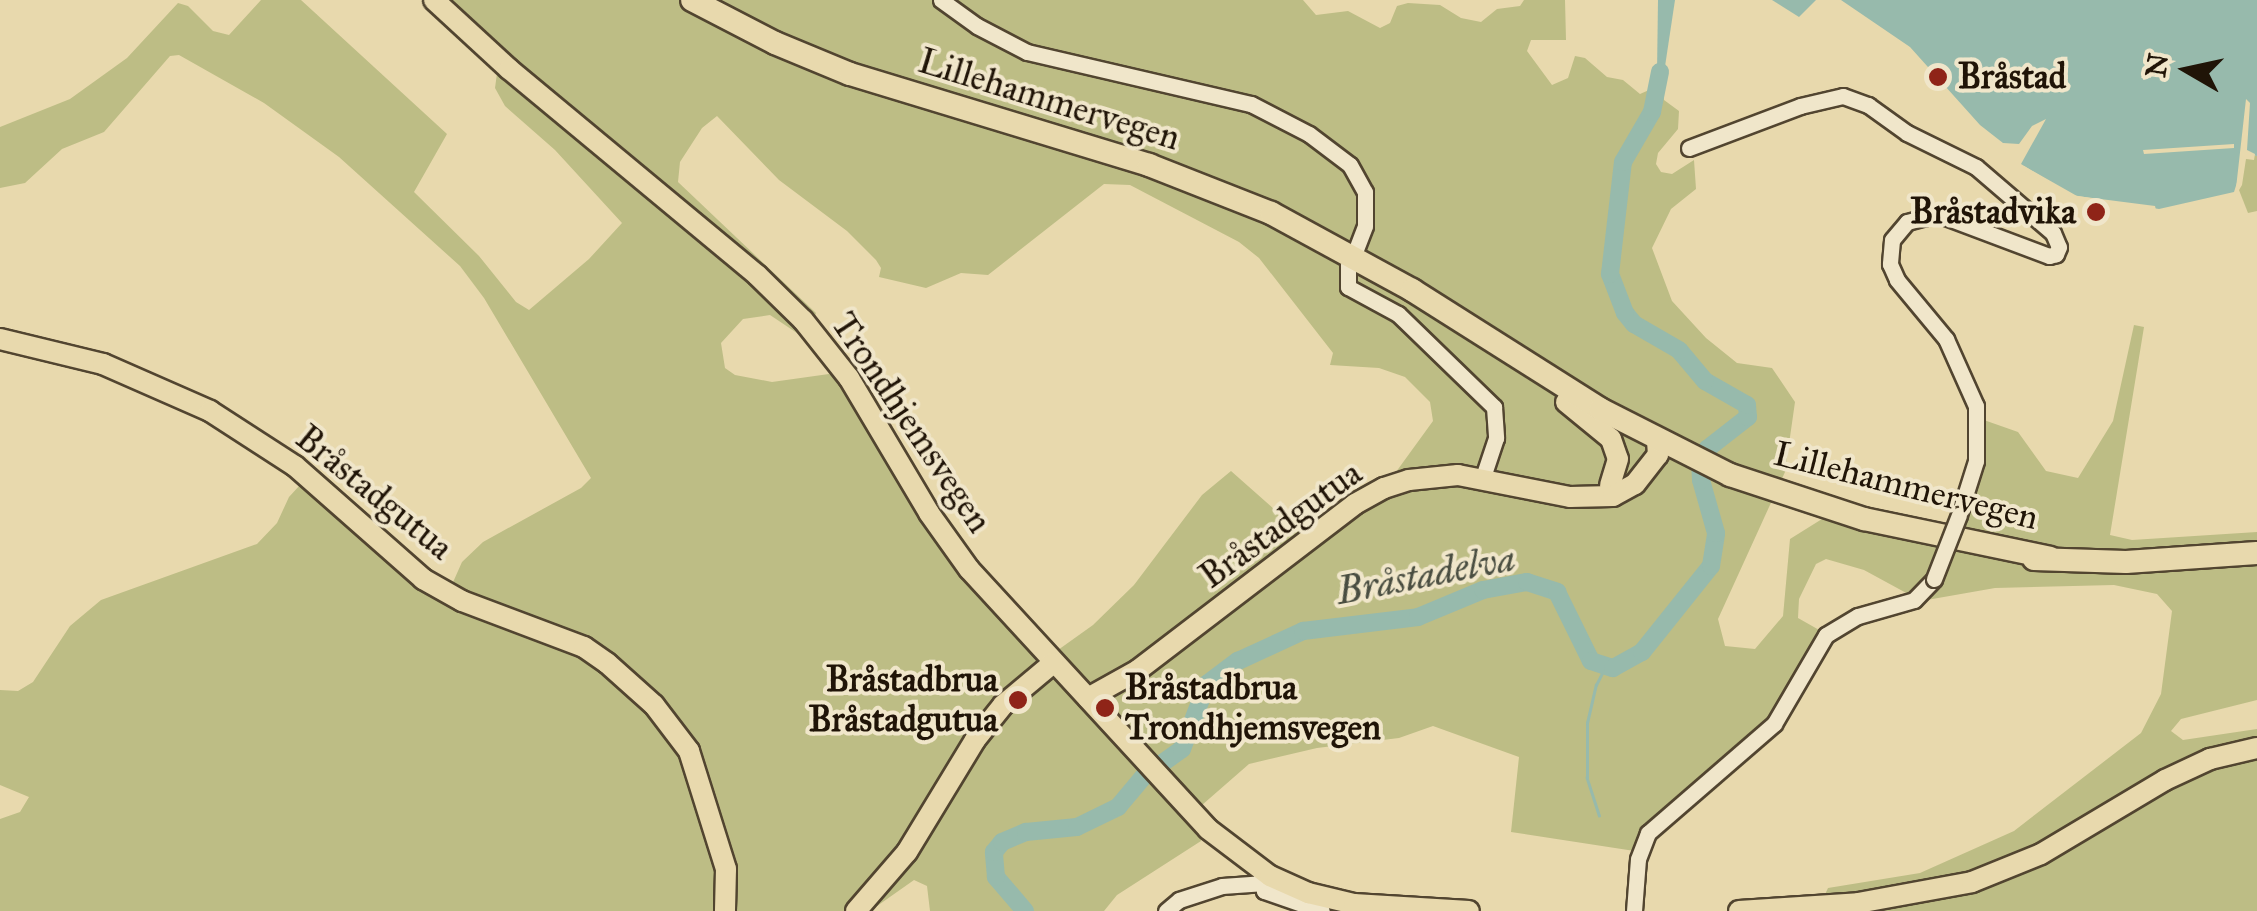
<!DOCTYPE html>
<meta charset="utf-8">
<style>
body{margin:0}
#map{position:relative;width:2257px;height:911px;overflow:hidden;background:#e8d9ad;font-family:"IM FELL Great Primer",serif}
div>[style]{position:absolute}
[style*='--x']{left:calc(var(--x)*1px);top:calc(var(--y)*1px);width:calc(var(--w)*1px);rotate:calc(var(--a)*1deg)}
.green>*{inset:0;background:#bdbd85}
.water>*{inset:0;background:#97baac}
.pier>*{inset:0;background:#e8d9ad}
.stream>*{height:2.5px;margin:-1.25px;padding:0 1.25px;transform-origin:1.25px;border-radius:1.25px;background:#97baac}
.river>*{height:18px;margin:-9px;padding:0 9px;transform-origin:9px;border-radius:9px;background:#97baac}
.roads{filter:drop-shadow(2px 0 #524530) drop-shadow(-2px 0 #524530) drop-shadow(0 2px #524530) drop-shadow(0 -2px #524530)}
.minor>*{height:15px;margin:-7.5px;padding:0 7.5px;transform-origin:7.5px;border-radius:7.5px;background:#f0e6ca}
.major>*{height:20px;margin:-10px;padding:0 10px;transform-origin:10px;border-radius:10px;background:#e8d9ad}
.highway>*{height:22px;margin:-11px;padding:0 11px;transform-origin:11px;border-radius:11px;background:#e8d9ad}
.bridges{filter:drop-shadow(2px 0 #524530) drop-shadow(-2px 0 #524530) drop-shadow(0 2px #524530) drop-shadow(0 -2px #524530)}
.minor-bridge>*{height:15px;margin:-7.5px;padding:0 7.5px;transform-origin:7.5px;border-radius:7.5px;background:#f0e6ca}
.dots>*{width:28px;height:28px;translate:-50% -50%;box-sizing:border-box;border:5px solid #f0e6ca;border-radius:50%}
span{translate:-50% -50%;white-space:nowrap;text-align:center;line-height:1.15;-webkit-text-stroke:8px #f0e6ca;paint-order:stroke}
.poi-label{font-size:35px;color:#201407;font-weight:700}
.left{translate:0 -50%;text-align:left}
.right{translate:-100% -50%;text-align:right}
.street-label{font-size:35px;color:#201407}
.water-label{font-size:38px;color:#4a4e41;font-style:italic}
.north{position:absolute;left:2137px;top:20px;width:100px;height:100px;-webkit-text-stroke:8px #f0e6ca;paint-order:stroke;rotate:279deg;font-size:28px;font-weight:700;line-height:40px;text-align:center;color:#201407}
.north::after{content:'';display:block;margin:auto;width:35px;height:45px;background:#201407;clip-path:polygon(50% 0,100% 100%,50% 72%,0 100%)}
</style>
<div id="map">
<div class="green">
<i style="clip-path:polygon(evenodd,261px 0,301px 0,447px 134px,414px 192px,479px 256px,516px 302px,529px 310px,589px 259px,622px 223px,555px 150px,505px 106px,495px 88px,498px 66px,440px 0,1303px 0,1316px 15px,1348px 11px,1380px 28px,1390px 23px,1397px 6px,1408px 3px,1440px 5px,1461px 18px,1481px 22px,1497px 9px,1520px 6px,1524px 0,1565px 0,1566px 40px,1531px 40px,1527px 51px,1552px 85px,1568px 78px,1575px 56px,1585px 58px,1607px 77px,1623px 80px,1640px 94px,1649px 90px,1657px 73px,1664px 73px,1664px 100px,1679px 111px,1678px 129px,1658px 153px,1656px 164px,1661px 172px,1672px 174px,1694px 160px,1696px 189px,1671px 209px,1652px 248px,1672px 301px,1706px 338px,1737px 363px,1772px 368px,1795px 402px,1785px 472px,1718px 619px,1725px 646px,1755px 649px,1783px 616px,1790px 539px,1822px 519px,1946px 544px,1981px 419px,2018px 432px,2046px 471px,2078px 478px,2113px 421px,2134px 325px,2144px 327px,2110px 535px,2132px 540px,2257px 532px,2257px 700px,2181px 719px,2171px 731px,2183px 740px,2257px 729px,2257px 911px,1824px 911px,1822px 901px,1828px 888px,1920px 873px,2014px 831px,2141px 733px,2161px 694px,2172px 611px,2157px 594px,2114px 585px,1995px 588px,1921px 601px,1864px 570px,1826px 559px,1816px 564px,1799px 599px,1798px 618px,1828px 635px,1796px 694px,1685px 799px,1641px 852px,1511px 832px,1519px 757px,1433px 726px,1399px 738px,1317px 748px,1249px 764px,1194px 812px,1201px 841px,1117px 895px,1104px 911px,930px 911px,927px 886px,914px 880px,870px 911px,0 911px,0 819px,20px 812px,29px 797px,0 785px,0 690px,18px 691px,33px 682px,70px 626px,101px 600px,257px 544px,277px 523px,289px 497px,300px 485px,311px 488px,450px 589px,462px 562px,483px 542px,581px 488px,591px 478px,484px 298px,460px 266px,339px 157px,264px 103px,179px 55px,170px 56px,104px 132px,62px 149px,25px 183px,0 188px,0 127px,70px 99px,127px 58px,178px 3px,188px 6px,213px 31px,229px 35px,261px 0,717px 116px,779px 180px,847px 231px,876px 260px,881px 268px,879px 277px,926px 288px,961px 273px,988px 275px,1104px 184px,1130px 185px,1239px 242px,1259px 258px,1333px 353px,1330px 365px,1379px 368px,1405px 377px,1430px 402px,1433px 421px,1388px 483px,1301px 533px,1231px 471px,1202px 495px,1134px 585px,1093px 625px,1051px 655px,932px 513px,841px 377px,829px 374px,772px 382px,735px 375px,725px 368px,721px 343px,743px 319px,770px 315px,800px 335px,810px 329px,816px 313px,678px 182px,680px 162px,702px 128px,717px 116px)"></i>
<i style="clip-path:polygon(2246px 154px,2257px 156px,2257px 211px,2248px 213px,2237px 185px)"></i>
</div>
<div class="water">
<i style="clip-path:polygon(1658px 0,1675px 0,1664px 73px,1657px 73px)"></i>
<i style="clip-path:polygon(1772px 0,1816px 0,1799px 17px)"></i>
<i style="clip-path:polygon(1841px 0,2257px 0,2257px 156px,2246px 154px,2234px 192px,2159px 209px,2072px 195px,2021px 164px,2046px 119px,2032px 126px,2019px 144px,2003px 143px,1980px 125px,1910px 47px)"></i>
</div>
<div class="pier">
<i style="clip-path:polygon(2246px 99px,2250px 103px,2247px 150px,2255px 154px,2254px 160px,2246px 159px,2242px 185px,2235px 197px)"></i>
<i style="clip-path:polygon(2234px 144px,2234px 148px,2144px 154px,2143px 150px)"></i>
<i style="clip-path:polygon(2024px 166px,2077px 196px,2155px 206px,2156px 210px,2075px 200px,2022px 170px)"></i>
</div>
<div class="stream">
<i style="--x:1599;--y:816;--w:40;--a:-108"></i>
<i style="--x:1587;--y:778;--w:55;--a:-90"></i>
<i style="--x:1587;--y:723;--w:39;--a:-77"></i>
<i style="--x:1596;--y:685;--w:18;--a:-63"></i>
</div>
<div class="river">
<i style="--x:1025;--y:911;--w:45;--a:-130.5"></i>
<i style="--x:996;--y:877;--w:25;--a:-95"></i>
<i style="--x:994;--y:852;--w:13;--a:-51"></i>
<i style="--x:1002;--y:842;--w:26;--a:-23"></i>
<i style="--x:1026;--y:832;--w:51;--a:-5.6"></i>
<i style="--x:1077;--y:827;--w:46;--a:-26"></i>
<i style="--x:1118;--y:807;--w:39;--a:-50"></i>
<i style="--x:1143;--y:777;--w:48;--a:-35.7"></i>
<i style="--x:1182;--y:749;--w:70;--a:-69"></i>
<i style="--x:1207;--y:684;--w:39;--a:-37"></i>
<i style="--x:1238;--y:661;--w:72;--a:-24.8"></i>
<i style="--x:1303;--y:631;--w:116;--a:-6.9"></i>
<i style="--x:1418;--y:617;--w:70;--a:-22.6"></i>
<i style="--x:1483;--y:590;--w:45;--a:-10.3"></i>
<i style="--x:1527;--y:582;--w:32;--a:18"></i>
<i style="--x:1557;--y:592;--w:77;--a:63.8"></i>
<i style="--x:1591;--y:661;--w:23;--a:18"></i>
<i style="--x:1613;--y:668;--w:33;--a:-29"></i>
<i style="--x:1642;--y:652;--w:110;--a:-51.3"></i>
<i style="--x:1711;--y:566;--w:33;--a:-81"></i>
<i style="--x:1716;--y:533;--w:55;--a:-105.8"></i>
<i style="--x:1701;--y:480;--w:19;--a:-93"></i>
<i style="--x:1700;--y:461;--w:14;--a:-60"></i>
<i style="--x:1707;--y:449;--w:52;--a:-38"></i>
<i style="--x:1748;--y:417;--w:12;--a:-95"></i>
<i style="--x:1747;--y:405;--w:48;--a:-150.3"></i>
<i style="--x:1705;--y:381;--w:40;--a:-130"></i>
<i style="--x:1679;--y:350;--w:52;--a:-150"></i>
<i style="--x:1634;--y:324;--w:14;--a:-129"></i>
<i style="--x:1625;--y:313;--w:42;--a:-111"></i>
<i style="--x:1610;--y:274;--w:113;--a:-83.4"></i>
<i style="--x:1623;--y:162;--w:58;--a:-59.9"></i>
<i style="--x:1652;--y:112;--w:41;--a:-78.7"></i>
</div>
<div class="roads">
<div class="minor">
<i style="--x:941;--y:0;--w:44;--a:35.8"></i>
<i style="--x:977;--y:26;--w:56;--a:27.5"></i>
<i style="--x:1027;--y:52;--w:230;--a:13.1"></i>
<i style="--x:1251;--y:104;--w:65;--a:27.3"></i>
<i style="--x:1309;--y:134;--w:51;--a:37.1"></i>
<i style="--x:1350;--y:165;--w:31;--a:61"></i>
<i style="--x:1365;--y:192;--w:34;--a:90"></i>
<i style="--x:1365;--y:226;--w:25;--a:111"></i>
<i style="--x:1689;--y:148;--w:119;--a:-20.7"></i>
<i style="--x:1800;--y:106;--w:44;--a:-13.1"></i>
<i style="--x:1843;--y:96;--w:27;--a:20"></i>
<i style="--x:1868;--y:105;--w:48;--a:35.7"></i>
<i style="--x:1907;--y:133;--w:77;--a:26.2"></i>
<i style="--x:1976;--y:167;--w:101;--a:40.6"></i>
<i style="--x:2053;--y:233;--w:15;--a:67"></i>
<i style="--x:2059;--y:247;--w:8;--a:113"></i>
<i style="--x:2056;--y:254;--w:7;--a:164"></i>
<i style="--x:2049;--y:256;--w:120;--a:-159.4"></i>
<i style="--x:1937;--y:214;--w:31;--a:165"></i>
<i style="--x:1907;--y:222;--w:23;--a:130"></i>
<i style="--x:1892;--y:240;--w:24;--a:95"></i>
<i style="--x:1890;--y:264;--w:17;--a:66"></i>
<i style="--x:1897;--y:280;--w:77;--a:50.3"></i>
<i style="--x:1946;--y:339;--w:73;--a:65.9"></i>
<i style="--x:1976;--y:406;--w:55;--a:90"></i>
<i style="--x:1976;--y:461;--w:57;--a:107.5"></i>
<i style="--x:1348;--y:264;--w:23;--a:90"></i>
<i style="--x:1348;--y:287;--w:57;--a:28.4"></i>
<i style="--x:1398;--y:314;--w:134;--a:44.1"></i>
<i style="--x:1494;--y:407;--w:31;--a:86"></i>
<i style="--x:1496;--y:438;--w:41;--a:108.4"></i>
<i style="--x:1261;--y:874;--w:17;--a:80"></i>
<i style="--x:1264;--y:891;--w:61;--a:19"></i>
<i style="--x:1166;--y:911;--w:17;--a:-40"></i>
<i style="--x:1179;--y:900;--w:45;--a:-18"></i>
<i style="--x:1222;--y:886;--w:39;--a:-4"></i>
<i style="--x:1634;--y:911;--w:52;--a:-85.6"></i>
<i style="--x:1638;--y:859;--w:28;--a:-69"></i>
<i style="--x:1648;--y:833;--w:167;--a:-40.9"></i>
<i style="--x:1774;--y:724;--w:103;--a:-59.7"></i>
<i style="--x:1826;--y:635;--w:37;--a:-31"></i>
<i style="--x:1858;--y:616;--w:58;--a:-15.9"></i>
<i style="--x:1914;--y:600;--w:29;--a:-46"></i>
</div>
<div class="major">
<i style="--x:434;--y:0;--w:102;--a:42.6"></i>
<i style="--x:509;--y:69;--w:322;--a:39.7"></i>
<i style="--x:757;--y:275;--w:64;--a:44.4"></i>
<i style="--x:803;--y:320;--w:74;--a:51.6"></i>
<i style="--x:849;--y:378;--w:157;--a:59.3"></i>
<i style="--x:929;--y:513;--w:69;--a:54.5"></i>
<i style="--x:969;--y:569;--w:353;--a:47.4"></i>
<i style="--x:1208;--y:829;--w:78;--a:37.2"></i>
<i style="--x:1270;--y:876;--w:42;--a:24.1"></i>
<i style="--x:1308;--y:893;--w:47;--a:13.4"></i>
<i style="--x:1354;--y:904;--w:115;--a:3.5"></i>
<i style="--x:0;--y:339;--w:106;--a:13.6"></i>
<i style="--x:103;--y:364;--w:117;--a:23.7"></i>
<i style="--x:210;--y:411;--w:101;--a:32.9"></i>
<i style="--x:295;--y:466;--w:171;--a:41.4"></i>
<i style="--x:423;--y:579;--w:45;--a:29.4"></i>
<i style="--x:462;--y:601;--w:130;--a:20.7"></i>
<i style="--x:584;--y:647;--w:28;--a:35"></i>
<i style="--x:607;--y:663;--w:63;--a:41.8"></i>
<i style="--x:654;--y:705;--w:58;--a:52.7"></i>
<i style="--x:689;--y:751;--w:124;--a:72.6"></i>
<i style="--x:726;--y:869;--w:42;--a:91.4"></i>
<i style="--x:1566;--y:402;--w:58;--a:39.4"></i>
<i style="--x:1611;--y:439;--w:21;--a:71"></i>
<i style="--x:1618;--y:459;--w:27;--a:107"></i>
<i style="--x:1088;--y:698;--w:57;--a:-29.2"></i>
<i style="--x:1138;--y:670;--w:273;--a:-37.4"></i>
<i style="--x:1355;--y:504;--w:33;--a:-29"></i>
<i style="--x:1384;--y:488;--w:26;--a:-18"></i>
<i style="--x:1409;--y:480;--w:49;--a:-5.8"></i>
<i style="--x:1458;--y:475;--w:114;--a:11.1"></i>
<i style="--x:1570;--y:497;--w:43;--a:-1.3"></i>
<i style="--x:1613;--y:496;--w:25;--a:-29"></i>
<i style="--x:1635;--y:484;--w:37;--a:-52"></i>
<i style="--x:1658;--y:455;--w:14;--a:-94"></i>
<i style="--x:856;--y:911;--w:78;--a:-49.2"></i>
<i style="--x:907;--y:852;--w:131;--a:-58.7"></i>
<i style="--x:975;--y:740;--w:45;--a:-51.3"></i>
<i style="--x:1003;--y:705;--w:65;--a:-40"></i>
<i style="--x:1739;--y:911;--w:119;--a:-3.8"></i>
<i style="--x:1858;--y:903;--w:116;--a:-10.4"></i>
<i style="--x:1972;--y:882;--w:74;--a:-22.1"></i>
<i style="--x:2041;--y:854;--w:144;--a:-30.8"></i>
<i style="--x:2165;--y:780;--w:50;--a:-25"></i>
<i style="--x:2210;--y:759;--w:48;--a:-13.2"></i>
</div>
<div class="highway">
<i style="--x:692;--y:0;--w:93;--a:27.4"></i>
<i style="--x:775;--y:43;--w:81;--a:22.5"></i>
<i style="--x:850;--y:74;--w:313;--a:16.9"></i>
<i style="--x:1149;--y:165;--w:131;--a:21.5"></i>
<i style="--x:1271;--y:213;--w:161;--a:28.6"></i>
<i style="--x:1412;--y:290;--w:222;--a:32.3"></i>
<i style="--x:1600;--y:409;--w:146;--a:26.9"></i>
<i style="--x:1730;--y:475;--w:141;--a:18.2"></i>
<i style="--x:1864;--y:519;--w:190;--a:11.8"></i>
<i style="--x:2034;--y:559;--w:92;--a:1.9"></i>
<i style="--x:2126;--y:562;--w:131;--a:-3.9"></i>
</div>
</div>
<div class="bridges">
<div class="minor-bridge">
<i style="--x:1934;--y:579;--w:69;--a:-68.7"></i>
</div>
</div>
<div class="dots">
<i style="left:1938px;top:77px;background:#8f2418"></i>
<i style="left:2096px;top:212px;background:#8f2418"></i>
<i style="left:1018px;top:700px;background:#8f2418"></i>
<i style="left:1105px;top:708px;background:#8f2418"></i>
</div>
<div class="poi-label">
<span class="left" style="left:1958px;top:77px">Bråstad</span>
<span class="right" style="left:2076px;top:212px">Bråstadvika</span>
<span class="right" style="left:998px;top:700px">Bråstadbrua<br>Bråstadgutua</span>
<span class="left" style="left:1125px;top:708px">Bråstadbrua<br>Trondhjemsvegen</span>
</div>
<div class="street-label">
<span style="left:1049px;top:100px;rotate:17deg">Lillehammervegen</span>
<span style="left:911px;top:423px;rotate:56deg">Trondhjemsvegen</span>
<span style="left:1906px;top:486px;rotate:14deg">Lillehammervegen</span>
<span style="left:374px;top:493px;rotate:39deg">Bråstadgutua</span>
<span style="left:1281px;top:525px;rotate:-36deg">Bråstadgutua</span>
</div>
<div class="water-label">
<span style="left:1426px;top:575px;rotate:-11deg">Bråstadelva</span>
</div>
<div class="north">N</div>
</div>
